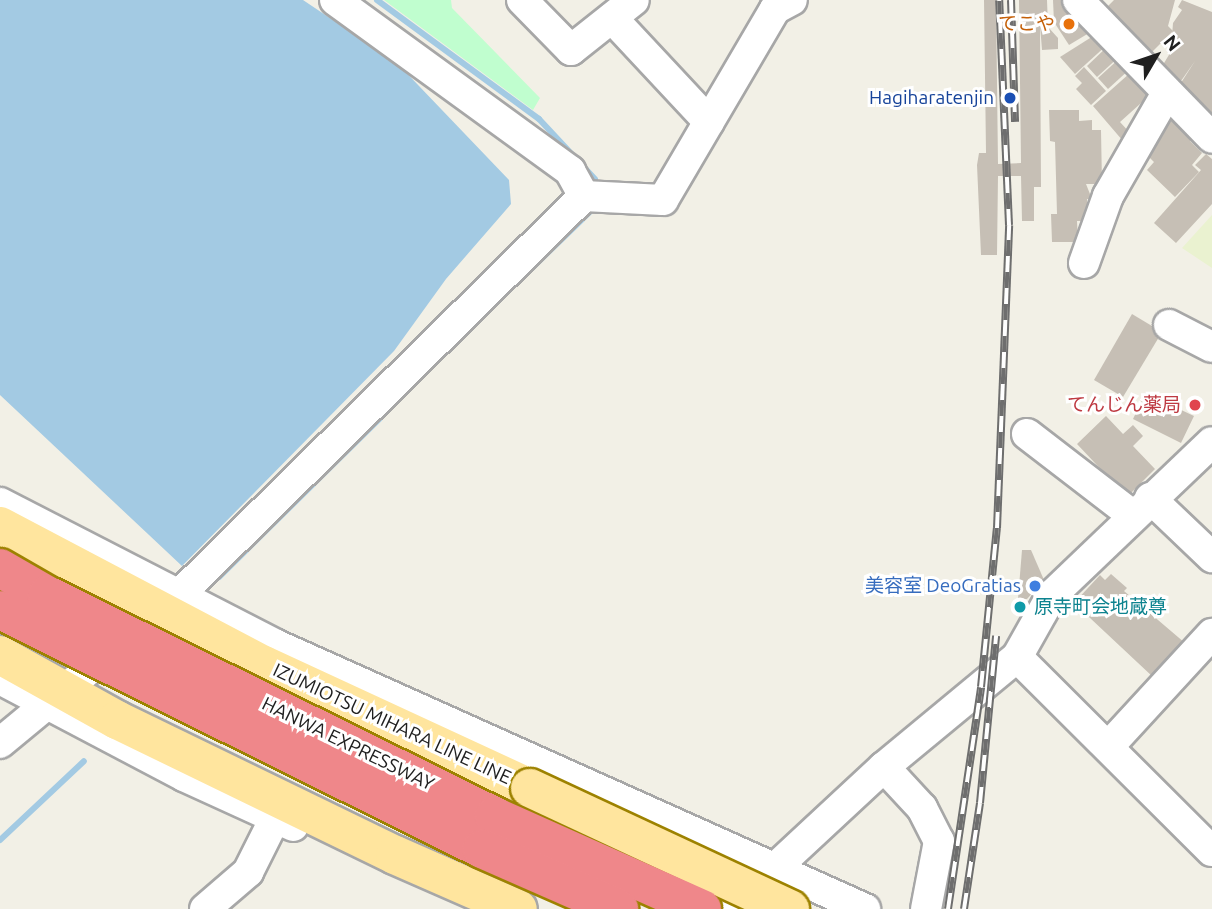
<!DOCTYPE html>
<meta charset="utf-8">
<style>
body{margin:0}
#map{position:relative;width:1212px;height:909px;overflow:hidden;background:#f2f0e6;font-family:Ubuntu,"Noto Sans JP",sans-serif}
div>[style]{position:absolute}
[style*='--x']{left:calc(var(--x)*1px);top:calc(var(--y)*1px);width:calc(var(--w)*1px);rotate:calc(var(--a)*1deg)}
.farmland>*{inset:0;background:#eaf2d0}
.park>*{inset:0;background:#c0fecf}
.water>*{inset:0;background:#a3cae3}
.stream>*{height:6px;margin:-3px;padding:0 3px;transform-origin:3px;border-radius:3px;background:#a3cae3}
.building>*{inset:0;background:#c6bfb5}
.roads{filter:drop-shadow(2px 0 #a7a7a7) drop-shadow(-2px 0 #a7a7a7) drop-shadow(0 2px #a7a7a7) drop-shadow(0 -2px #a7a7a7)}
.minor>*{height:30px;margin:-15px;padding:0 15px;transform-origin:15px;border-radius:15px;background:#fff}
.major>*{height:38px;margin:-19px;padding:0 19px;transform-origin:19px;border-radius:19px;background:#ffe59e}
.rail>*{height:8px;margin-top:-4px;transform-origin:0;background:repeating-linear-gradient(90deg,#fff 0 16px,#6e6e6e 0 32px);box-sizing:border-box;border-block:2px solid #6e6e6e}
.bridges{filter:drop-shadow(2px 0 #9d8200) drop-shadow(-2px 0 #9d8200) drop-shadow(0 2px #9d8200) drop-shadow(0 -2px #9d8200)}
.major-bridge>*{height:38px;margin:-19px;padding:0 19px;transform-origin:19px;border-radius:19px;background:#ffe59e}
.highway-bridge>*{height:38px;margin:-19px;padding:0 19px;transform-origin:19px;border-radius:19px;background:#ef878a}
.dots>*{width:19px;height:19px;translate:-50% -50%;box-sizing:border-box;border:4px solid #fff;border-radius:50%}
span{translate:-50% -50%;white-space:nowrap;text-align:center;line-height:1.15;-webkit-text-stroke:6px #fff;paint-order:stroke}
.food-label{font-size:19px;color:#c56008}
.right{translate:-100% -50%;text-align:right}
.transit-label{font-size:19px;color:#164399}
.health-label{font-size:19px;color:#be3a42}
.shop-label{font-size:19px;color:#366cbe}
.culture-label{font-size:19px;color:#0d838f}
.left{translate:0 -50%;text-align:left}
.street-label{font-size:19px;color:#202020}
.north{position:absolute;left:1121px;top:21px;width:70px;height:70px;-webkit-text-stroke:5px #fff;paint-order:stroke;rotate:51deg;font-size:19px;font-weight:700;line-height:28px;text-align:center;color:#202020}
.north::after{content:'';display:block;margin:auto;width:24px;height:32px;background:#202020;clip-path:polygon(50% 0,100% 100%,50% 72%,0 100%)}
</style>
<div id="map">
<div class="farmland">
<i style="clip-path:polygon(1212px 215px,1212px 268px,1182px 248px)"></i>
</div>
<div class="park">
<i style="clip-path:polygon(384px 0,451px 0,452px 8px,540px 98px,533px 110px)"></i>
</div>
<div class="water">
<i style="clip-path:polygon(0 0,303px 0,397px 63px,509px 180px,511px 204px,446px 279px,394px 351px,182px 566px,0 395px)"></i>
</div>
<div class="stream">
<i style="--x:377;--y:0;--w:201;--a:36.3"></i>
<i style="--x:539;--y:119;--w:82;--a:47"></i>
<i style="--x:532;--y:268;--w:86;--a:-44.1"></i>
<i style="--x:219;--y:577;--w:226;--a:-44.6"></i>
<i style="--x:0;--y:840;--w:115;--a:-43.2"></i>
</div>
<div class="building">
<i style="clip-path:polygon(984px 0,996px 0,998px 164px,1021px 163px,1019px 0,1047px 0,1048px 27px,1058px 38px,1058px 49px,1042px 50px,1040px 25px,1041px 187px,1034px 187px,1034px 221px,1022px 221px,1021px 176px,998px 176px,997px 255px,981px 255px,977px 165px,979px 153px,986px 153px)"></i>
<i style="clip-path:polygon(1053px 0,1065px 0,1094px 30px,1069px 45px,1054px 22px)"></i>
<i style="clip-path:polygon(1114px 0,1175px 0,1168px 26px,1173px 31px,1147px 57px,1102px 12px)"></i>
<i style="clip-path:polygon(1182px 0,1212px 12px,1212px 114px,1177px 89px,1195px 61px,1181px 81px,1161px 68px,1178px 40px,1172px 36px,1173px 23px,1182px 10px,1178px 7px)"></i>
<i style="clip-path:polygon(1098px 33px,1108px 44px,1075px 74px,1060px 57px)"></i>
<i style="clip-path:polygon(1110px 44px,1121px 55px,1097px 77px,1087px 66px)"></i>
<i style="clip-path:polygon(1121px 57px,1131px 68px,1108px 89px,1098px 78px)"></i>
<i style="clip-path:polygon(1084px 67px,1106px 91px,1091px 105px,1076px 89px,1082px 83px,1075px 76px)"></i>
<i style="clip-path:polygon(1130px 73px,1150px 95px,1120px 122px,1131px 134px,1123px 141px,1093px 106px)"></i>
<i style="clip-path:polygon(1049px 110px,1079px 110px,1079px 121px,1092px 120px,1092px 130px,1101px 130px,1102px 184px,1086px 184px,1092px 199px,1087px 199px,1087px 221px,1077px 221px,1078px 242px,1052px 242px,1051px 214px,1057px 214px,1055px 142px,1050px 141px)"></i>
<i style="clip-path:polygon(1176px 116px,1195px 135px,1190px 141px,1202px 153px,1192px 165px,1199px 172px,1175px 197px,1147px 170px,1154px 162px,1143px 151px)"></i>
<i style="clip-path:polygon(1206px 154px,1212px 159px,1212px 204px,1176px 243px,1154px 223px,1201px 170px,1195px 165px)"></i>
<i style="clip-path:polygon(1132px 314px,1162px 332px,1123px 397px,1094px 380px)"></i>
<i style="clip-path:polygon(1146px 392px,1163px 400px,1166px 394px,1181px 401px,1177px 408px,1194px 416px,1181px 443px,1133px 419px)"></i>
<i style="clip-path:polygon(1106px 416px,1123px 434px,1133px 425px,1143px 436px,1133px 446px,1155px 469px,1127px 497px,1077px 444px)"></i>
<i style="clip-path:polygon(1022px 550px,1031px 550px,1044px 580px,1027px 599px,1018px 599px)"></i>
<i style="clip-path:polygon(1111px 574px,1127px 588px,1124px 591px,1185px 643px,1153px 677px,1074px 603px,1100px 575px,1105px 580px)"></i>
</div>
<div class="roads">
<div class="minor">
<i style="--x:335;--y:0;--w:291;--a:36"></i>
<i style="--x:570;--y:171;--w:29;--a:61"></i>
<i style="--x:522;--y:0;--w:70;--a:45.6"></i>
<i style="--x:571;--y:50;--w:80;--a:-38.4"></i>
<i style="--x:1078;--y:0;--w:192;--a:45.8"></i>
<i style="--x:612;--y:18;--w:142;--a:47"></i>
<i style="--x:1084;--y:263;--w:71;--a:-70.3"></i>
<i style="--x:1108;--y:196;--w:119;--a:-60.2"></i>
<i style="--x:1169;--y:325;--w:48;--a:27.1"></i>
<i style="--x:1027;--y:434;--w:133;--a:37.6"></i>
<i style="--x:1150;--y:498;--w:86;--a:43.6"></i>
<i style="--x:0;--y:503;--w:308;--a:27.2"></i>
<i style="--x:274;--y:644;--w:648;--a:24.15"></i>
<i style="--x:1017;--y:657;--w:275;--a:44.9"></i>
<i style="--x:0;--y:679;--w:208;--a:27.8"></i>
<i style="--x:184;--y:776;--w:120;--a:24.6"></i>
<i style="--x:0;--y:743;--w:235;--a:-39.6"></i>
<i style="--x:181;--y:593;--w:566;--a:-44.57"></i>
<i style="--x:584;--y:196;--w:79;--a:2.9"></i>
<i style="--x:663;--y:200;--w:221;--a:-59.6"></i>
<i style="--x:775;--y:9;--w:19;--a:-28"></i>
<i style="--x:1108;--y:747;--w:154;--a:-47.4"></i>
<i style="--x:884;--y:767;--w:56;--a:47.2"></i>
<i style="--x:922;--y:808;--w:37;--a:63"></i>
<i style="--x:939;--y:841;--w:69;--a:100.8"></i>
<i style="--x:205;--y:909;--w:57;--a:-40.7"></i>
<i style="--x:248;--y:872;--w:60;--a:-63.4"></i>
<i style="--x:731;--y:909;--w:209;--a:-42.9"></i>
<i style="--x:884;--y:767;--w:173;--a:-39.6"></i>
<i style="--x:1017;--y:657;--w:71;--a:-60.6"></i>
<i style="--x:1052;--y:595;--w:221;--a:-43.7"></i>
</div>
<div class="major">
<i style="--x:0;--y:526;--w:298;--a:27.8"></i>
<i style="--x:264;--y:665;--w:293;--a:24.8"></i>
<i style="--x:0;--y:655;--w:134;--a:29.1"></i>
<i style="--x:117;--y:720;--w:309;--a:25.9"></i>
<i style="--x:395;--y:855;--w:134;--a:23.7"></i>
</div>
</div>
<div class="rail">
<i style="--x:1011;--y:0;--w:122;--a:88.1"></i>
<i style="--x:948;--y:909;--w:224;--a:-81.5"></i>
<i style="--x:981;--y:687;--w:160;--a:-84.3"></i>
<i style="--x:997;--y:528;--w:303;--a:-87.7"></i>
<i style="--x:1009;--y:225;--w:225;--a:-92.5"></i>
<i style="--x:964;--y:909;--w:107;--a:-81.4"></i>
<i style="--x:980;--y:803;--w:168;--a:-84.5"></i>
</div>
<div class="bridges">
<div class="major-bridge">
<i style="--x:530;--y:788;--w:287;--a:25"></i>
</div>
<div class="highway-bridge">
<i style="--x:0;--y:568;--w:54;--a:29.9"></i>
<i style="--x:47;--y:595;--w:499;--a:26.3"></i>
<i style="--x:494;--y:816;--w:228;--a:24.1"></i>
<i style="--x:0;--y:610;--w:538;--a:26.37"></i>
<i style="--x:482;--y:849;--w:150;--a:23.7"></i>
</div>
</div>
<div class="dots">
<i style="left:1069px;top:24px;background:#e8710a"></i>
<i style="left:1010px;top:98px;background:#1a4fb4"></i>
<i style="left:1195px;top:405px;background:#e0444e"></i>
<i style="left:1035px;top:586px;background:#3f7fe0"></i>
<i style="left:1020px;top:607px;background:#0f9aa8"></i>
</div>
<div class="food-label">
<span class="right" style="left:1055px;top:24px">てこや</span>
</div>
<div class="transit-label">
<span class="right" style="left:994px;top:98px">Hagiharatenjin</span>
</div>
<div class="health-label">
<span class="right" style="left:1181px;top:405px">てんじん薬局</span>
</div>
<div class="shop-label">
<span class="right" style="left:1021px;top:586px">美容室 DeoGratias</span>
</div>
<div class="culture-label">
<span class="left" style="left:1034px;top:607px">原寺町会地蔵尊</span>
</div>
<div class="street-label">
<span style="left:392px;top:724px;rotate:25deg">IZUMIOTSU MIHARA LINE LINE</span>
<span style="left:348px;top:744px;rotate:26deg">HANWA EXPRESSWAY</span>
</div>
<div class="north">N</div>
</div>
